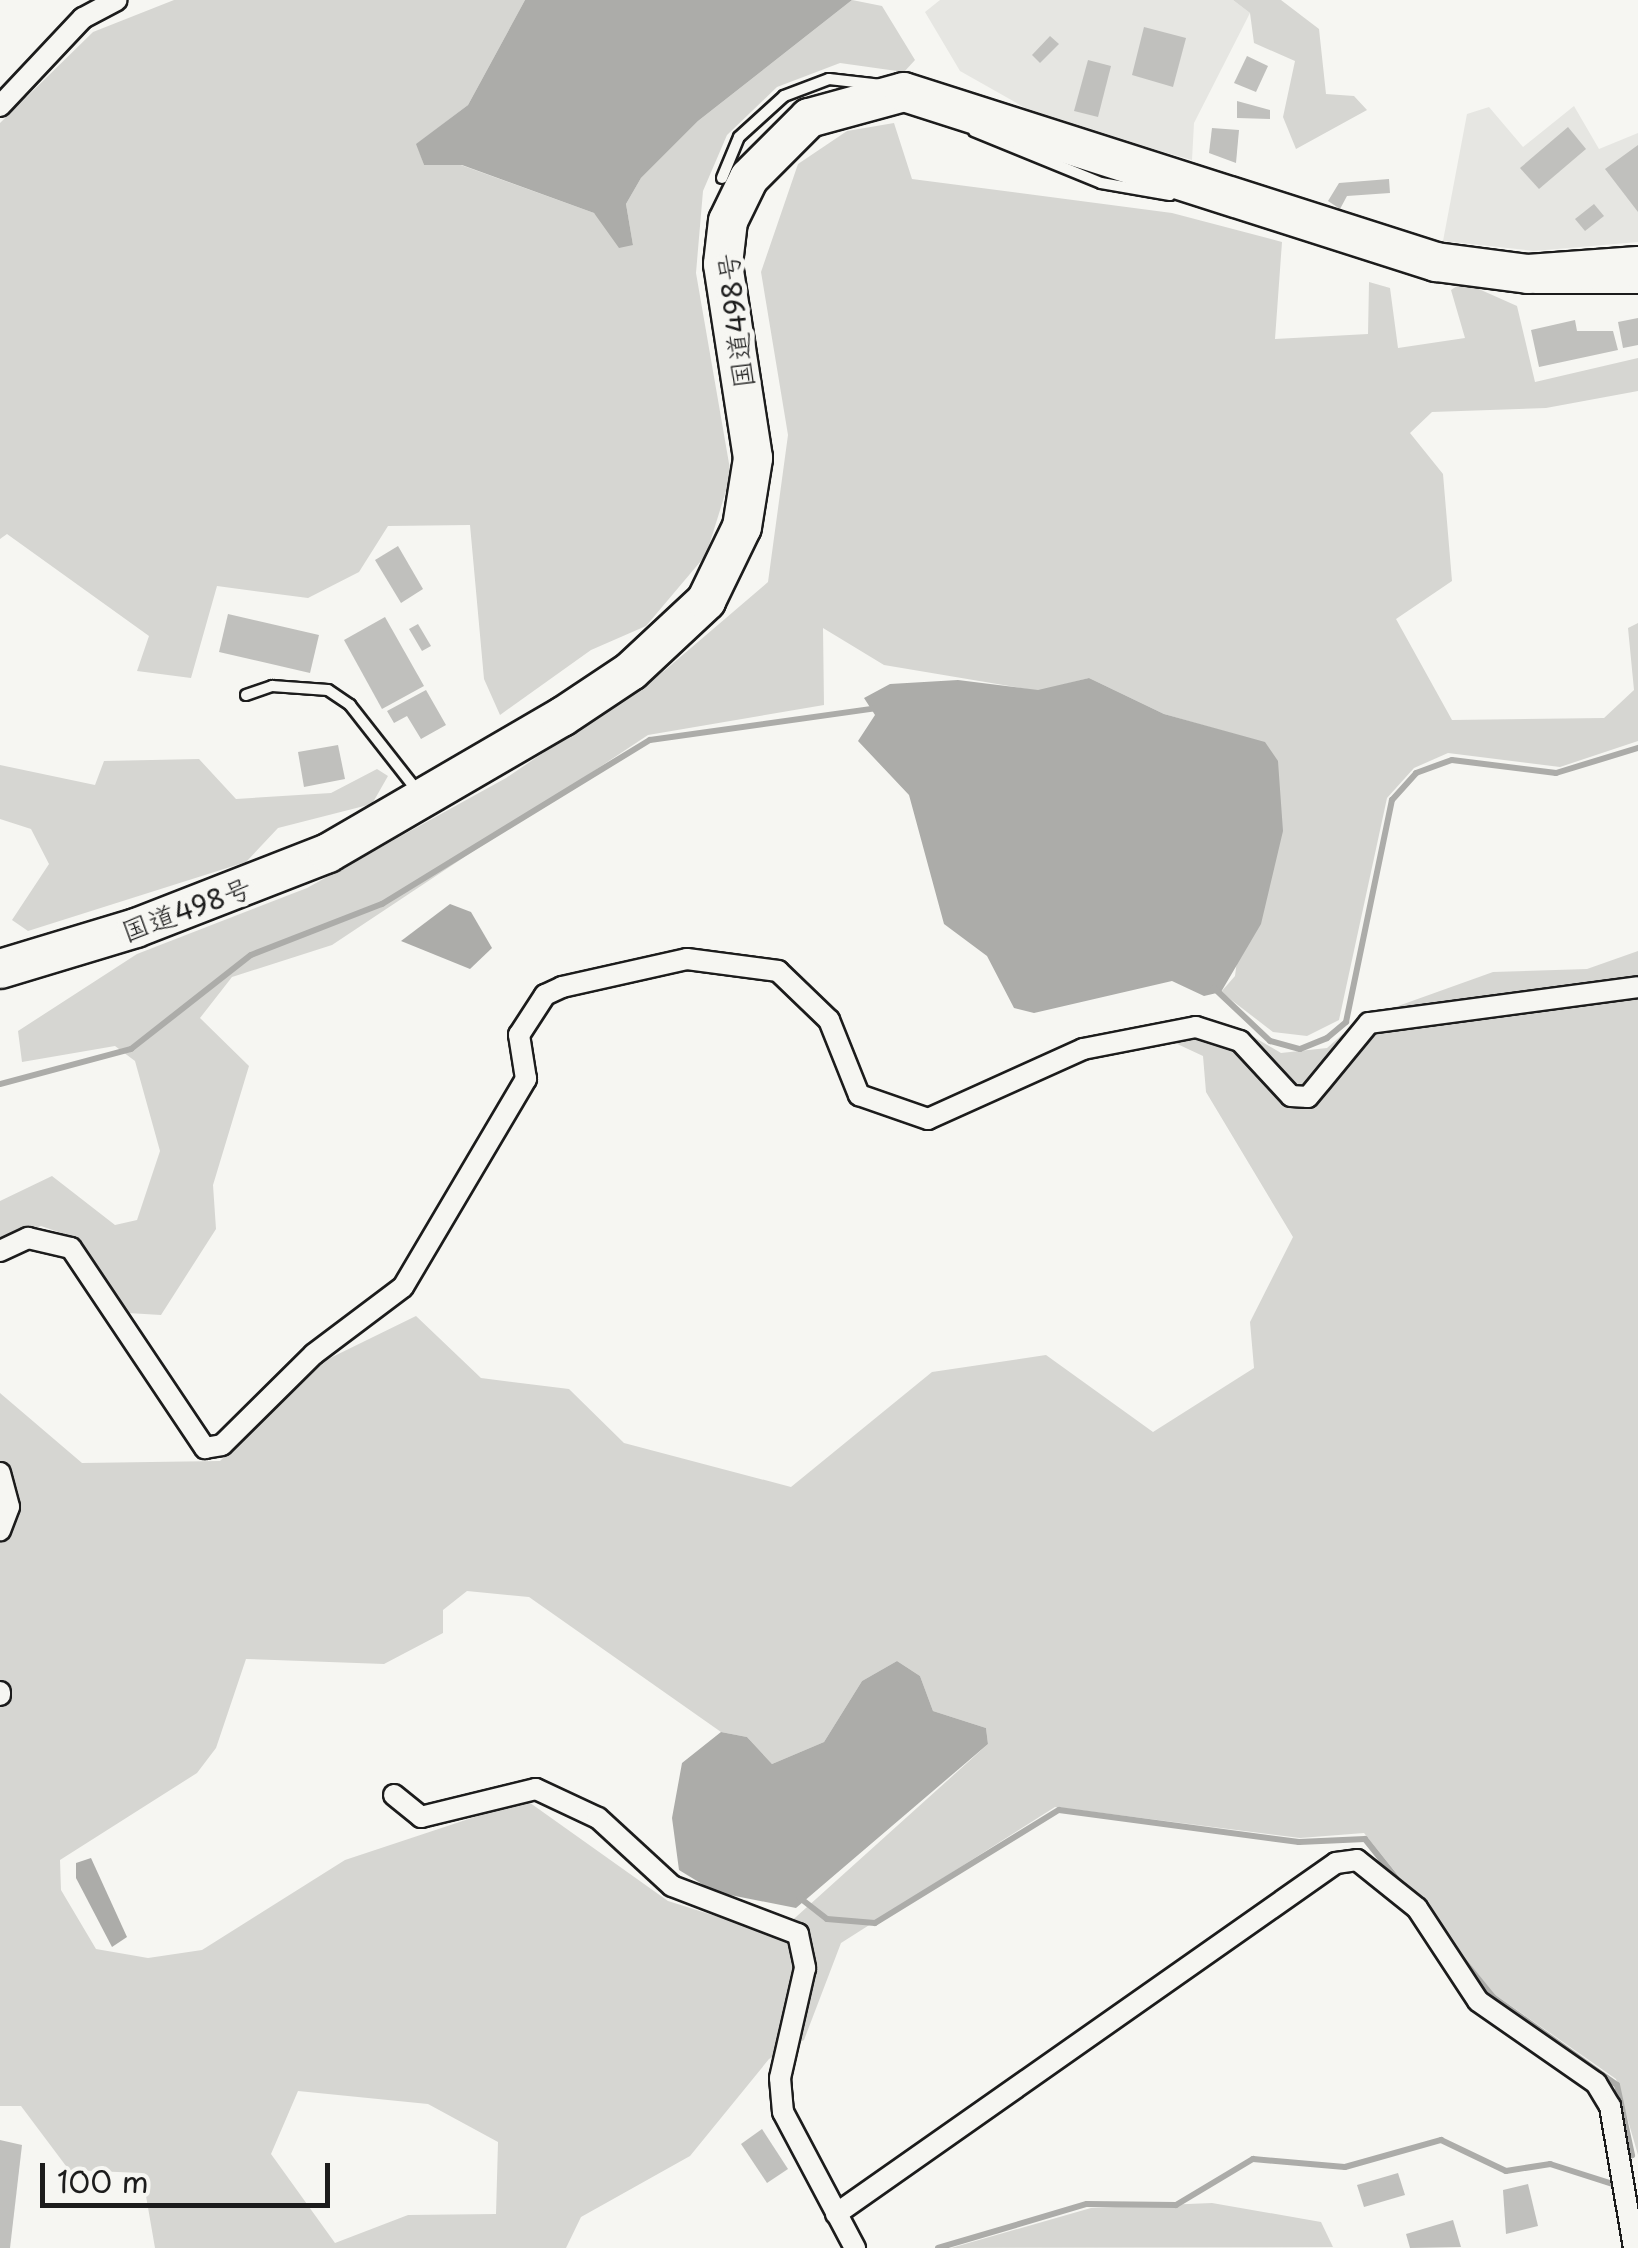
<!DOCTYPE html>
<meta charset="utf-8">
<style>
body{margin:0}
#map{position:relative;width:1638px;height:2248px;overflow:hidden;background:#f6f6f2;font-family:"Playpen Sans","Klee One",sans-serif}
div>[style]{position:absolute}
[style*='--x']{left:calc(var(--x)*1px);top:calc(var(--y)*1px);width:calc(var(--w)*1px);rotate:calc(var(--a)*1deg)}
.built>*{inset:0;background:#e6e6e2}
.green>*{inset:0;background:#d6d6d2}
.water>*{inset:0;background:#acaca9}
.stream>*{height:6px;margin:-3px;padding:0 3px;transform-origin:3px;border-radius:3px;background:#acaca9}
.building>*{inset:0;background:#c0c0bd}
.roads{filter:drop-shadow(2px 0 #1c1c1c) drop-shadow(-2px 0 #1c1c1c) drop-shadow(0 2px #1c1c1c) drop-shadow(0 -2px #1c1c1c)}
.lane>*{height:10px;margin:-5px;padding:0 5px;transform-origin:5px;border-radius:5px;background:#f6f6f2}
.street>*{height:20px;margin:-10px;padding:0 10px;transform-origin:10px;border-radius:10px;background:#f6f6f2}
.highway>*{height:38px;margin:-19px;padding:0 19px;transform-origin:19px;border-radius:19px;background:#f6f6f2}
span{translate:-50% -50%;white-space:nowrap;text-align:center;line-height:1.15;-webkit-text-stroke:10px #f6f6f2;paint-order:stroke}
.street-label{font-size:28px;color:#1c1c1c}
.scale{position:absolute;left:40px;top:2163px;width:290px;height:45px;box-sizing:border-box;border:5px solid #1c1c1c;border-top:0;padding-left:12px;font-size:30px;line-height:35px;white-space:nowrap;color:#1c1c1c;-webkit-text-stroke:8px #f6f6f2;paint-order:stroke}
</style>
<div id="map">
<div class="built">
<i style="clip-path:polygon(940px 0,1233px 0,1250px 13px,1194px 123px,1192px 160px,1043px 118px,960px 71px,925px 12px)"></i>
<i style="clip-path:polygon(1574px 106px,1599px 149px,1638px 133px,1638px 242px,1534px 251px,1443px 241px,1467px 114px,1489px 107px,1523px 147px)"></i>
</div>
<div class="green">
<i style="clip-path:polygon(174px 0,525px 0,468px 105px,417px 144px,424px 165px,461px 165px,594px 213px,633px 245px,626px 204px,641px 178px,698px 121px,852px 0,882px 6px,915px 60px,904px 72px,840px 63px,777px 87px,727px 135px,703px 191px,696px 273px,731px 475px,706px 555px,646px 626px,591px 650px,500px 715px,484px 679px,470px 525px,388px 526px,359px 572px,308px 598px,217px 586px,191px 678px,137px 671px,149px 636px,7px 534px,0 539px,0 123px,93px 32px)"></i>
<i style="clip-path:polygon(1233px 0,1281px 0,1319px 29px,1326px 94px,1354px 96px,1367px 110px,1296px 149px,1283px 117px,1295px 61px,1254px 43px,1250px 13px)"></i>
<i style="clip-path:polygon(894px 123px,912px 179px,1172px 213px,1282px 242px,1275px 339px,1368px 334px,1369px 282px,1390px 288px,1398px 348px,1465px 338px,1451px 290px,1463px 282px,1517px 306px,1535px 382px,1638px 358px,1638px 391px,1546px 408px,1432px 412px,1410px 433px,1443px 474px,1452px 581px,1396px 619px,1452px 720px,1604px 718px,1634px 690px,1628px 628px,1638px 623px,1638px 741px,1560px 767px,1448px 753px,1414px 768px,1387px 798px,1339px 1020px,1307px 1036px,1273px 1032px,1221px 992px,1235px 976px,1265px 743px,1164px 714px,1089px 678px,1038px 691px,884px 665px,823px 628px,824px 705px,648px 735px,332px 945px,232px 977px,200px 1018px,249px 1066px,213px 1185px,216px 1229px,161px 1315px,128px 1313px,76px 1238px,41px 1226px,0 1242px,0 1201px,52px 1176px,115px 1225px,137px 1220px,160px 1151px,135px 1061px,115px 1046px,22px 1062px,18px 1031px,137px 954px,307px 888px,506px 778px,664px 671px,768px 582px,788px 435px,761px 272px,798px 164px,847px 131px)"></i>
<i style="clip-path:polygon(199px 759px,236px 799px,331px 793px,377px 769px,388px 776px,372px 804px,278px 828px,246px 862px,28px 931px,12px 920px,49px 864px,31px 829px,0 819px,0 765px,95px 785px,104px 761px)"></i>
<i style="clip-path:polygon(evenodd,1638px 951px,1638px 2155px,1616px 2079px,1494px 1994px,1364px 1833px,1300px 1838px,1055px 1807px,841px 1943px,804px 2040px,769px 2059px,690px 2156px,581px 2217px,566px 2248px,155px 2248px,142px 2173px,69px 2170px,21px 2106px,0 2106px,0 1393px,82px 1463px,220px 1461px,320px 1363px,416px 1316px,481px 1378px,569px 1389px,624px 1443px,791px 1487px,932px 1372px,1046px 1355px,1153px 1432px,1254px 1368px,1250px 1322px,1293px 1237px,1206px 1092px,1203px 1056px,1173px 1042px,1240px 1029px,1281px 1053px,1327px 1048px,1359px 1020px,1493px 972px,1587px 969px,1638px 951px,467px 1591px,529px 1597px,721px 1732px,747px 1737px,772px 1764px,824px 1742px,862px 1681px,897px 1661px,920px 1676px,933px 1711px,986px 1728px,988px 1744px,776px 1935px,668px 1901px,526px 1800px,345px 1860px,202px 1950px,148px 1958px,96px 1949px,61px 1890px,60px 1860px,197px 1773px,216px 1748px,246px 1659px,384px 1664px,443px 1633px,443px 1610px,467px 1591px,1638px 951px,298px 2091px,428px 2104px,498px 2142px,496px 2214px,408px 2215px,335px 2243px,271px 2154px,298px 2091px)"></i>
<i style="clip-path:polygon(1212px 2203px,1321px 2222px,1333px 2247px,951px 2248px,1091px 2208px)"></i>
</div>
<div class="water">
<i style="clip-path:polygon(525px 0,852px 0,698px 121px,641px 178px,626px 204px,633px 245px,619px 248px,594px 213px,462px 165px,424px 165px,416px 144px,468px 105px)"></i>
<i style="clip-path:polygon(1089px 678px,1164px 714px,1265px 742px,1278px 761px,1283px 831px,1261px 924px,1221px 992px,1204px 996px,1172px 981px,1034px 1013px,1014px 1008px,987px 956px,944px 924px,909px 795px,858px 741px,875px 715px,864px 698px,890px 684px,958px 680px,1038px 690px)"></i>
<i style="clip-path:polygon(450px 904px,471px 912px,492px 948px,470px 969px,401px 941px)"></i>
<i style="clip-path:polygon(897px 1661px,920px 1676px,933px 1711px,986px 1728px,988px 1744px,796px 1908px,715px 1892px,679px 1870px,672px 1818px,682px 1763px,721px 1732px,747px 1737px,772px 1764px,824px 1742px,862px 1681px)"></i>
<i style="clip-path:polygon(91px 1858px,127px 1937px,112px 1947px,76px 1878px,76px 1863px)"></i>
</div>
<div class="stream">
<i style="--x:1214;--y:988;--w:77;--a:43.4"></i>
<i style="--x:1270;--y:1041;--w:31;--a:15"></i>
<i style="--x:1300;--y:1049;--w:29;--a:-22"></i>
<i style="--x:1327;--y:1038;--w:25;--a:-40"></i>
<i style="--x:1346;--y:1022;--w:227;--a:-78.3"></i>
<i style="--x:1392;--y:800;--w:36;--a:-48"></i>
<i style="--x:1416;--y:773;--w:38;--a:-20"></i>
<i style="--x:1452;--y:760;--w:105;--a:7.1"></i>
<i style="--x:1556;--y:773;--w:86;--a:-17"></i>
<i style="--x:0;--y:1084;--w:136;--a:-15"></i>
<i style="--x:131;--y:1049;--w:152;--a:-38.1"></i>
<i style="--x:251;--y:955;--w:141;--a:-21.3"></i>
<i style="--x:382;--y:904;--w:314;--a:-31.5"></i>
<i style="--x:650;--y:740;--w:229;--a:-8"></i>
<i style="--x:800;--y:1898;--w:34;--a:38"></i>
<i style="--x:827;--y:1919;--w:48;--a:4.8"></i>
<i style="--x:875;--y:1923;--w:216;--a:-31.6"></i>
<i style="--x:1059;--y:1810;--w:242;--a:7.6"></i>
<i style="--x:1299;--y:1842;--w:66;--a:-2.6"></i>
<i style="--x:1365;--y:1839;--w:58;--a:51.3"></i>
<i style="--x:1462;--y:1959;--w:49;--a:50.8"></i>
<i style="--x:1493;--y:1997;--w:152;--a:35.4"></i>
<i style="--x:1617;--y:2085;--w:72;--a:77.9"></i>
<i style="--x:938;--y:2248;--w:155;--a:-16.5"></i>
<i style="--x:1087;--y:2204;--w:89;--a:0.6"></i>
<i style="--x:1176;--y:2205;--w:90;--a:-30.9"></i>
<i style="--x:1253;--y:2159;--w:92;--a:5"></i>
<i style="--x:1345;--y:2167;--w:100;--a:-15.7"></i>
<i style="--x:1441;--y:2140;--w:72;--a:25.5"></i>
<i style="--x:1506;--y:2171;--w:45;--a:-9"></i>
<i style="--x:1550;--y:2164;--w:72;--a:17.7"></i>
</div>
<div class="building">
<i style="clip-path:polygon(1144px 27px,1186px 38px,1173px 87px,1132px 75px)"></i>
<i style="clip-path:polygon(1050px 36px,1059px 44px,1040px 63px,1032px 55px)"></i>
<i style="clip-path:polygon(1247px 56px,1268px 66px,1256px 92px,1234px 83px)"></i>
<i style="clip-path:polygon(1088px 60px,1111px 66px,1098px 117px,1074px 111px)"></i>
<i style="clip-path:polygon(1237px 101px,1270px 110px,1270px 119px,1237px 118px)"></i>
<i style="clip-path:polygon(1568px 127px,1586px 149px,1539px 189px,1520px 168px)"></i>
<i style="clip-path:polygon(1212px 128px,1239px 130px,1236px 163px,1209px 153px)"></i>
<i style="clip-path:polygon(1638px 145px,1638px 212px,1605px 169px)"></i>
<i style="clip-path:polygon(1389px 179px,1390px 193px,1347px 196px,1340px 209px,1328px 201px,1339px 183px)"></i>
<i style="clip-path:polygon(1594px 204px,1604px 216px,1585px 231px,1575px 219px)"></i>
<i style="clip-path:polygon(1638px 318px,1638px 345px,1623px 348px,1618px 322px)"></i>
<i style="clip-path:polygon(1575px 320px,1577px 331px,1613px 331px,1618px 350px,1539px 367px,1531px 330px)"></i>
<i style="clip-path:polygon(398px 546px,423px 589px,401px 603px,375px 560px)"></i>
<i style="clip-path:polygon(228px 614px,319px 635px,310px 673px,219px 652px)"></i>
<i style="clip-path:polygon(385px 617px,424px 686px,382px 709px,344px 640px)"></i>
<i style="clip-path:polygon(418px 624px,431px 646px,422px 651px,409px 629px)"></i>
<i style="clip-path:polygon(426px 690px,446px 725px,421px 739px,407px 716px,394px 723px,387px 711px)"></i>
<i style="clip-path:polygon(338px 745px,345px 779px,304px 787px,298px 752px)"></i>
<i style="clip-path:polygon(762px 2129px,788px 2169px,767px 2183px,741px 2144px)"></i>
<i style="clip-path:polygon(0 2140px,22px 2145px,10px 2248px,0 2248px)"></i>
<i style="clip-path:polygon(1398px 2173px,1405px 2195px,1364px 2207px,1357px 2185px)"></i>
<i style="clip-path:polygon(1528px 2184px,1538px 2226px,1506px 2234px,1503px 2190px)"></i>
<i style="clip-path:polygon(1453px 2220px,1461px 2247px,1410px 2248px,1406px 2234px)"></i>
</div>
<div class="roads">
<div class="lane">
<i style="--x:974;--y:131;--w:137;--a:22.3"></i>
<i style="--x:1101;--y:183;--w:70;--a:9.9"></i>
<i style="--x:722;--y:178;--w:44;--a:-67.5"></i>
<i style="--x:739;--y:137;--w:61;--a:-42.3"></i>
<i style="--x:784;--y:96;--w:48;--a:-20.7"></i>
<i style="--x:829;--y:79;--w:53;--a:6.5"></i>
<i style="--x:1535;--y:288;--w:103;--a:0"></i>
<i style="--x:246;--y:695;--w:28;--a:-19"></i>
<i style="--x:272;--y:686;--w:56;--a:4.1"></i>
<i style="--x:328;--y:690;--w:27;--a:34"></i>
<i style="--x:350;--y:705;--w:112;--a:51.9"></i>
</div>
<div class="street">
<i style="--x:0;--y:106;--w:121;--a:-46.7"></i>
<i style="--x:83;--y:18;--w:38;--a:-28"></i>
<i style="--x:0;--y:1251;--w:31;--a:-25"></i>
<i style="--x:28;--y:1238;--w:44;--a:13.1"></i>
<i style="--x:71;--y:1248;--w:241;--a:56.2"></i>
<i style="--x:205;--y:1448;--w:17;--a:-10"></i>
<i style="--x:222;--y:1445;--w:129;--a:-44.7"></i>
<i style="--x:314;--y:1354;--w:111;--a:-37"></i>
<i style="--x:403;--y:1287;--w:242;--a:-59.4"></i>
<i style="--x:526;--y:1079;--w:45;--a:-99"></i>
<i style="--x:519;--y:1035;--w:48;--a:-57"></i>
<i style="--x:545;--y:995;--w:19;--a:-25"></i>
<i style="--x:562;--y:987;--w:128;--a:-12.6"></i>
<i style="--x:687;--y:959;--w:92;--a:7.5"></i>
<i style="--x:778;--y:971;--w:71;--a:43.9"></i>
<i style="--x:829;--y:1020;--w:81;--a:68.2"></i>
<i style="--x:859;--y:1095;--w:73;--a:19.2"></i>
<i style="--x:928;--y:1119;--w:170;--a:-24.3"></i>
<i style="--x:1083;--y:1049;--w:115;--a:-11"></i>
<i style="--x:1196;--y:1027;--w:46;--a:17.7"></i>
<i style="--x:1240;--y:1041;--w:75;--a:47.2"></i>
<i style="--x:1291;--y:1096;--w:17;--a:3"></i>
<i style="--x:1308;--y:1097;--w:96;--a:-50.5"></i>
<i style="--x:1369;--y:1023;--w:271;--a:-7.6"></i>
<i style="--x:0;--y:1473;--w:35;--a:75"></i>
<i style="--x:9;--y:1507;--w:25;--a:111"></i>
<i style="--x:0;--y:1692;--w:3;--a:90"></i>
<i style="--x:394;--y:1795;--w:35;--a:39"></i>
<i style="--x:421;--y:1817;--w:118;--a:-13.7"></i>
<i style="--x:536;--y:1789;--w:68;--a:25.1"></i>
<i style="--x:598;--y:1818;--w:100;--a:42.6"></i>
<i style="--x:672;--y:1886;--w:135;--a:20.9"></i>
<i style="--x:798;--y:1934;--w:35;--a:78"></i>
<i style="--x:805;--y:1968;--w:113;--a:102.8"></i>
<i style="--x:780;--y:2078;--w:34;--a:85"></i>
<i style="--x:783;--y:2112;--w:154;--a:62.1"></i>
<i style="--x:836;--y:2214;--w:611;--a:-35.07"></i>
<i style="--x:1336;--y:1863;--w:21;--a:-8"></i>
<i style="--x:1357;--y:1860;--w:77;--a:38.7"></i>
<i style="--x:1417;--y:1908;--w:111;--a:56.7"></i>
<i style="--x:1478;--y:2001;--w:144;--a:34.8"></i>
<i style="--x:1596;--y:2083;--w:27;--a:59"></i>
<i style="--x:1610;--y:2106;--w:144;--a:80.4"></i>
</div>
<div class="highway">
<i style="--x:0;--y:969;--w:142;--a:-16.8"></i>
<i style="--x:136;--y:928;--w:206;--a:-21.3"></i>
<i style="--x:328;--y:853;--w:271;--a:-30.2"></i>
<i style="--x:562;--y:717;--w:83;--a:-33.7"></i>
<i style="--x:631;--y:671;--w:103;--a:-43"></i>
<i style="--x:706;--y:601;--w:82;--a:-64.1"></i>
<i style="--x:742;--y:527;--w:70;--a:-80.9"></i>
<i style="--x:753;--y:458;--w:196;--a:-98.8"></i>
<i style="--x:723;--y:264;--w:43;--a:-83.4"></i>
<i style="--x:728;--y:221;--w:48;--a:-64"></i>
<i style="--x:749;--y:178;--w:85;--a:-45"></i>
<i style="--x:809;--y:118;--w:98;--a:-15.3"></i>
<i style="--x:904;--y:92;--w:559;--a:17.72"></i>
<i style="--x:1436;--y:262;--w:93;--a:7.4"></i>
<i style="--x:1528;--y:274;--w:110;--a:-4.2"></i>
</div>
</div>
<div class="street-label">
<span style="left:735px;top:321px;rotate:-97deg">国道498号</span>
<span style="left:186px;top:909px;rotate:-20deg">国道498号</span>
</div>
<div class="scale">100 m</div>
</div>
